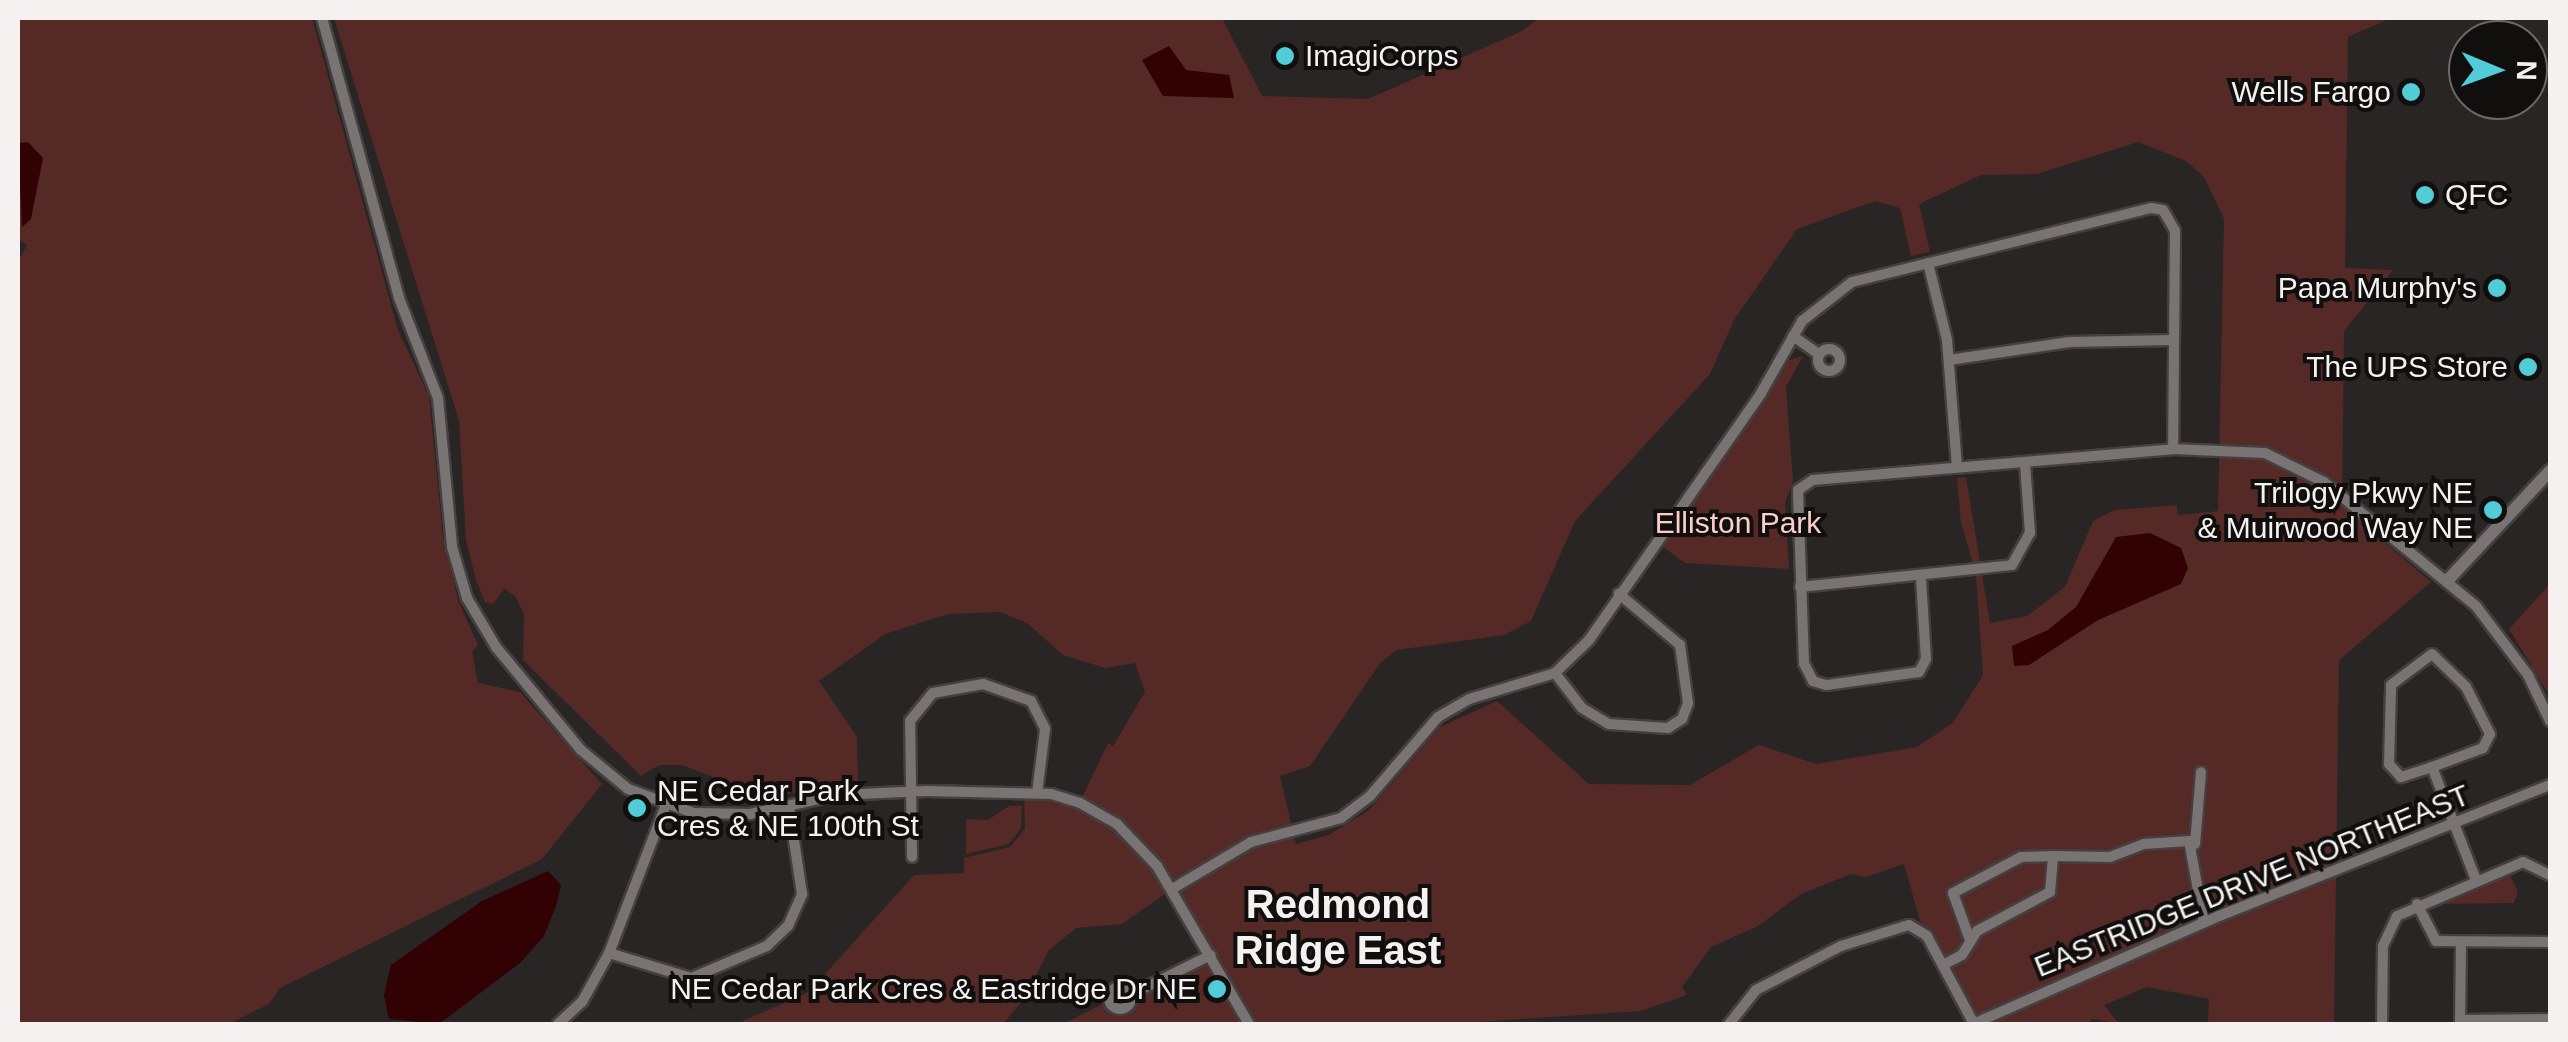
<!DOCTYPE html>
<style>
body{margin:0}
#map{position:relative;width:2568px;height:1042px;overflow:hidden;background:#292524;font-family:Arial,sans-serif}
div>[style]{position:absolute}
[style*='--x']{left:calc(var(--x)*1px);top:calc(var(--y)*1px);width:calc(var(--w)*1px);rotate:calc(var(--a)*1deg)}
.green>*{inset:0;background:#552926}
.water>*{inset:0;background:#310103}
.roads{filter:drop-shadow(2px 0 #444040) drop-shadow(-2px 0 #444040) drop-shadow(0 2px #444040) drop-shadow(0 -2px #444040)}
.minor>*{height:10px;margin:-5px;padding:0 5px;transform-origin:5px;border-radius:5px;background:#797373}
.minor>.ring{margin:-5px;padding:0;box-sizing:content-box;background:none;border:10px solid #797373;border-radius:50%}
.tertiary>*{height:12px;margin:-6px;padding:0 6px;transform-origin:6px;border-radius:6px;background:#797373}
.dots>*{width:28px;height:28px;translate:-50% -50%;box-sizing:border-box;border:5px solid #100f0e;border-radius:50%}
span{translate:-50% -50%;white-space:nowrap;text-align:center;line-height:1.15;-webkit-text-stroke:8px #100f0e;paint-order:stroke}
.poi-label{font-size:30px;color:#f4f1f0}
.left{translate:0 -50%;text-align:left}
.right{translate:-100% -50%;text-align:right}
.park-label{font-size:30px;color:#facec9}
.street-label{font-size:30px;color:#f4f1f0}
.district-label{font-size:40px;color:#f4f1f0;font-weight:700}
.frame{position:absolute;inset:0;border:20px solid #f4f1f0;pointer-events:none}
.north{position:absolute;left:2448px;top:20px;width:100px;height:100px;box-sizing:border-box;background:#100f0e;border:2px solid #6b6968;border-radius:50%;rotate:91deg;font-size:28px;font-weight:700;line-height:40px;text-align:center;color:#f4f1f0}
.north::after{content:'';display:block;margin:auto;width:35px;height:45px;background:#52ccd6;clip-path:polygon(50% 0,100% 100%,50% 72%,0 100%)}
</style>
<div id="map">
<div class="green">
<i style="clip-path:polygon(18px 18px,312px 18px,398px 330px,429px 396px,443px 537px,458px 600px,478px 645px,472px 652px,478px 683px,520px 692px,602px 784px,542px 859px,280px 988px,269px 1004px,231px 1023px,18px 1024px,18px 261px,27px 245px,18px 239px)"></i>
<i style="clip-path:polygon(evenodd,334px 18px,1222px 18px,1262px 96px,1368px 99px,1522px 31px,1539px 18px,2391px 18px,2348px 37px,2345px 268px,2393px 270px,2344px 331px,2342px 506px,2431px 582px,2339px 660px,2334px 1024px,2208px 1024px,2209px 999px,2147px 987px,2104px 1005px,2119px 1024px,2093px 1019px,2086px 1024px,1977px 1024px,1922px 928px,1904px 864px,1866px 877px,1851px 874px,1801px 894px,1758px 926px,1711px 947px,1682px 987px,1687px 995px,1641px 1011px,1445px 1024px,1063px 1024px,1109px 1001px,1124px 1008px,1210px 955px,1172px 889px,1122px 924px,1076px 928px,1048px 951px,1025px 998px,1003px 1024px,736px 1024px,809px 992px,914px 875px,964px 873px,964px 858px,1010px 847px,1025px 829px,1024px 793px,1080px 802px,1108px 743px,1113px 746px,1145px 692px,1135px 663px,1105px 668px,1063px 655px,1027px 623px,1000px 612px,948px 614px,885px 634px,819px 681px,857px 737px,858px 781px,743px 802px,711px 776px,682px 765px,659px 765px,641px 776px,523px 660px,524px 614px,515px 596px,504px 589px,493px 604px,485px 602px,476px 580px,466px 540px,459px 421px,334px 18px,2138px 142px,2186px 161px,2204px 177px,2224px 219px,2218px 511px,2178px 515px,2177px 505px,2115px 510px,2093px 521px,2065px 587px,2027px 616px,1990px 623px,1966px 477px,1957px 478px,1961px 522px,1976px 574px,1983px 675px,1953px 723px,1917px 747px,1816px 764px,1759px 745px,1690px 785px,1589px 784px,1497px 701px,1440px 727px,1369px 810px,1329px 835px,1296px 844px,1280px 776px,1310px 766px,1381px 662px,1397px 650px,1504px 635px,1531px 621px,1575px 521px,1710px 374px,1734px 320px,1797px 229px,1875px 201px,1900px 208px,1911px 256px,1919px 254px,1930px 252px,1919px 204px,1981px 175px,2037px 174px,2138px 142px)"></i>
<i style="clip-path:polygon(1803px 356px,1786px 387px,1793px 481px,1785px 502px,1789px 569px,1685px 563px,1663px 547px,1789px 360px)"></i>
<i style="clip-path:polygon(2550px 584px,2550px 696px,2509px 629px)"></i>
<i style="clip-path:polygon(1009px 806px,1022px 806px,1021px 828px,1009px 844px,966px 854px,966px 819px,988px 820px)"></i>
<i style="clip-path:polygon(2509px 874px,2518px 891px,2514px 903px,2432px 904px)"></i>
</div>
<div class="water">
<i style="clip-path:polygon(1169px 46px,1186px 70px,1229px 75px,1234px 98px,1163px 96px,1142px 60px)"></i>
<i style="clip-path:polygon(28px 142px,43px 158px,31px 219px,22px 227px,18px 143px)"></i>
<i style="clip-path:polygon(2150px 533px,2181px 548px,2188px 568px,2181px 584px,2098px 620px,2029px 665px,2014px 666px,2012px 646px,2048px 630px,2076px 607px,2116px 537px)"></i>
<i style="clip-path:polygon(548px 871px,561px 885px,556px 906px,544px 936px,520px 963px,439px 1024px,389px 1019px,384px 995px,391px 965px,482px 901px)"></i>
</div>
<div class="roads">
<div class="minor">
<i style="--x:322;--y:18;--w:290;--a:74.6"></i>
<i style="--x:399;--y:298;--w:107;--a:68.7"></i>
<i style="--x:438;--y:398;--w:150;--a:84.6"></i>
<i style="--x:452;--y:547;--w:53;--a:73.6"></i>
<i style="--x:467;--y:598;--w:57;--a:59.4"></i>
<i style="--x:496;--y:647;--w:134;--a:50.5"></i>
<i style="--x:581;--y:750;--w:61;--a:39.7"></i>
<i style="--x:628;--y:789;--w:70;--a:20"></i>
<i style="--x:694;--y:813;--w:56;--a:1"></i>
<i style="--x:750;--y:814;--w:90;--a:-12.2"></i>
<i style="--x:838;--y:795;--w:88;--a:-2.6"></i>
<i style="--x:926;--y:791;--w:125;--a:1.4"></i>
<i style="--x:1051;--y:794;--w:30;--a:17"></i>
<i style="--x:1080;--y:803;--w:43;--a:29.6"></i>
<i style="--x:1117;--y:824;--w:58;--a:46.4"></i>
<i style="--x:1157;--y:866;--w:183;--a:59.8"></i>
<i style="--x:1928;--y:263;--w:79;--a:76.1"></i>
<i style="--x:1947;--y:340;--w:128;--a:85.5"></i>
<i style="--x:1793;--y:336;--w:32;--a:35"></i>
<i class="ring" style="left:1818px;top:349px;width:12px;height:12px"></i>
<i style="--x:1949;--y:360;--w:122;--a:-8.5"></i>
<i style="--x:2070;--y:342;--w:103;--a:-1.1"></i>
<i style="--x:1921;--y:578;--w:81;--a:86.5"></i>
<i style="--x:1926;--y:659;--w:15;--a:118"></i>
<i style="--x:1919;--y:672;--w:94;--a:172"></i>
<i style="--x:1826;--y:685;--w:14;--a:-163"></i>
<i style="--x:1813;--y:681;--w:20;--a:-117"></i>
<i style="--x:1804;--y:663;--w:173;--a:-92"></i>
<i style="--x:1798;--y:490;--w:18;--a:-34"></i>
<i style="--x:1813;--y:480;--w:361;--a:-4.9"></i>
<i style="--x:2173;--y:449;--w:92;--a:2.5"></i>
<i style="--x:2265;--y:453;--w:66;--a:26.2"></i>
<i style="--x:2324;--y:482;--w:196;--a:39.2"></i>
<i style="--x:2476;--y:606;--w:86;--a:53"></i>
<i style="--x:2528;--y:675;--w:51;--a:64.4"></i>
<i style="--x:1800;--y:587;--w:213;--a:-5.9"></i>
<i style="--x:2012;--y:565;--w:37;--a:-61"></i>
<i style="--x:2030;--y:533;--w:69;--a:-94.1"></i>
<i style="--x:1555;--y:673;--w:44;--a:52.4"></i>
<i style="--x:1582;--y:708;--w:31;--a:31"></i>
<i style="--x:1609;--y:724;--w:59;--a:3.9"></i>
<i style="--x:1668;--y:728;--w:17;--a:-33"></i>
<i style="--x:1682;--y:719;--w:17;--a:-69"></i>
<i style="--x:1688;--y:703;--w:59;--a:-97.9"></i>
<i style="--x:1680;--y:645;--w:80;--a:-140.1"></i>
<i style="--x:2432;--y:767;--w:33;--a:162"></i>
<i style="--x:2401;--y:777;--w:18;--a:-133"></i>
<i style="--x:2389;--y:764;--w:79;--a:-88.5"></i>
<i style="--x:2391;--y:685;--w:51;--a:-37.1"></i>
<i style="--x:2432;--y:654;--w:47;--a:44.1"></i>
<i style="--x:2466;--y:687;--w:53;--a:62.9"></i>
<i style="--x:2490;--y:734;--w:16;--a:117"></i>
<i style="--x:2483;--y:748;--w:54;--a:159.6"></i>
<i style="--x:2432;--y:767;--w:121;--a:68.7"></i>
<i style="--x:2195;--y:844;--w:72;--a:-85.2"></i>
<i style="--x:912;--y:857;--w:136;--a:-90.8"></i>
<i style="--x:910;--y:721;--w:36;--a:-51"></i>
<i style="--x:933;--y:693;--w:51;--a:-10.2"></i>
<i style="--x:983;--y:684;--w:51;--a:19.5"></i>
<i style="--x:1031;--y:701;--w:31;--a:63"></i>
<i style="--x:1045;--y:729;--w:64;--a:97.1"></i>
<i style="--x:1172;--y:889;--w:92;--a:-30.7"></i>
<i style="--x:1251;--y:842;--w:93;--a:-14.9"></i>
<i style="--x:1341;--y:818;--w:36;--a:-37"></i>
<i style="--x:1370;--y:796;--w:104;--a:-49.3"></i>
<i style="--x:1438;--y:717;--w:36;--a:-30"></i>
<i style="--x:1469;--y:699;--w:90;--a:-16.8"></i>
<i style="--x:1555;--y:673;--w:47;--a:-44.1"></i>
<i style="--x:1589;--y:640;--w:301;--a:-55.1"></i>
<i style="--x:1761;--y:393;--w:83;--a:-60.3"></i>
<i style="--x:1802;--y:321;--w:63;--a:-38"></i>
<i style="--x:1852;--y:282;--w:308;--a:-13.9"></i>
<i style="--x:2151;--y:208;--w:12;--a:9"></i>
<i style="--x:2163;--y:210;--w:24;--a:60"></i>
<i style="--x:2175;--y:231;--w:218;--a:90.5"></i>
<i style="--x:2417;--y:904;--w:42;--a:62.8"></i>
<i style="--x:2436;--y:941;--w:114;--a:0.5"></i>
<i style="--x:1970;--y:940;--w:50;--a:-109.9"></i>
<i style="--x:1953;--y:893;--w:77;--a:-27.9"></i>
<i style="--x:2021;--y:857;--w:32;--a:-2"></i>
<i style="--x:609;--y:953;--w:86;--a:17"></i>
<i style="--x:691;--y:978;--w:82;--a:-22.8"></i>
<i style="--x:767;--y:946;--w:29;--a:-44"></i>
<i style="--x:788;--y:926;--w:35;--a:-66"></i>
<i style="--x:802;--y:894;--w:88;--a:-98.5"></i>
<i style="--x:1943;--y:965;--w:21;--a:-28"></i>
<i style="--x:1962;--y:955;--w:28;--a:-58"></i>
<i style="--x:1977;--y:931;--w:83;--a:-28.1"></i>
<i style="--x:2050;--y:892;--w:36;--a:-85"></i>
<i style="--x:2053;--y:856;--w:57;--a:1"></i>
<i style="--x:2110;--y:857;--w:36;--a:-21"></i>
<i style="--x:2144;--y:844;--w:45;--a:-3.8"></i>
<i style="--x:2189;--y:841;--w:83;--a:79.6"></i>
<i class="ring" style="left:1109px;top:987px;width:12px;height:12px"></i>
<i style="--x:1130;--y:995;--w:90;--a:-26.3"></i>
<i style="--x:2460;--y:1020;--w:90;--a:-0.6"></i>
<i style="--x:558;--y:1024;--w:33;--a:-43"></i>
<i style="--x:582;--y:1002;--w:56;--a:-61.1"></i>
<i style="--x:609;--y:953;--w:156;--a:-69"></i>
<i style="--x:1729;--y:1024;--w:43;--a:-51.5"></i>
<i style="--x:1756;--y:990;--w:96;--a:-27.4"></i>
<i style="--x:1841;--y:946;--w:71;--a:-17.2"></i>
<i style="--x:1909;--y:925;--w:21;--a:31"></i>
<i style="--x:1927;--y:936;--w:100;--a:61.9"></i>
<i style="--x:1973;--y:1024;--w:269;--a:-23.7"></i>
<i style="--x:2219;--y:916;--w:356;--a:-21.6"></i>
<i style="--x:2382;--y:1024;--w:78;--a:-89.3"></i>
<i style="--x:2383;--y:946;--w:33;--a:-65"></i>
<i style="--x:2397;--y:916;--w:137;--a:-23.2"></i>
<i style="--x:2523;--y:862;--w:30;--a:26"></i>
<i style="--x:2460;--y:1024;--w:82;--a:-89.3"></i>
</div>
<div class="tertiary">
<i style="--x:2447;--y:581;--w:151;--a:-46.9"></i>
</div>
</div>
<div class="dots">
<i style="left:1285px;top:56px;background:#52ccd6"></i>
<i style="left:2411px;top:92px;background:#52ccd6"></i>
<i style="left:2425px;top:195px;background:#52ccd6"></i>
<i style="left:2497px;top:288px;background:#52ccd6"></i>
<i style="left:2528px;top:367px;background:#52ccd6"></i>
<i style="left:2493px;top:510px;background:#52ccd6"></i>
<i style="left:637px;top:808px;background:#52ccd6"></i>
<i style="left:1217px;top:989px;background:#52ccd6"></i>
</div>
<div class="poi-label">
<span class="left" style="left:1305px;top:56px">ImagiCorps</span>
<span class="right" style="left:2391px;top:92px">Wells Fargo</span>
<span class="left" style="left:2445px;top:195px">QFC</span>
<span class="right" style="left:2477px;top:288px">Papa Murphy's</span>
<span class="right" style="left:2508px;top:367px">The UPS Store</span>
<span class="right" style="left:2473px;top:510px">Trilogy Pkwy NE<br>&amp; Muirwood Way NE</span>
<span class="left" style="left:657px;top:808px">NE Cedar Park<br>Cres &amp; NE 100th St</span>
<span class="right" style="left:1197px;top:989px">NE Cedar Park Cres &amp; Eastridge Dr NE</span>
</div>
<div class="park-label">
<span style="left:1738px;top:523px">Elliston Park</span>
</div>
<div class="street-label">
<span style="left:2252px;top:881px;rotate:-22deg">EASTRIDGE DRIVE NORTHEAST</span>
</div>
<div class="district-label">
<span style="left:1338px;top:927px">Redmond<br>Ridge East</span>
</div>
<div class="frame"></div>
<div class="north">N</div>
</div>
